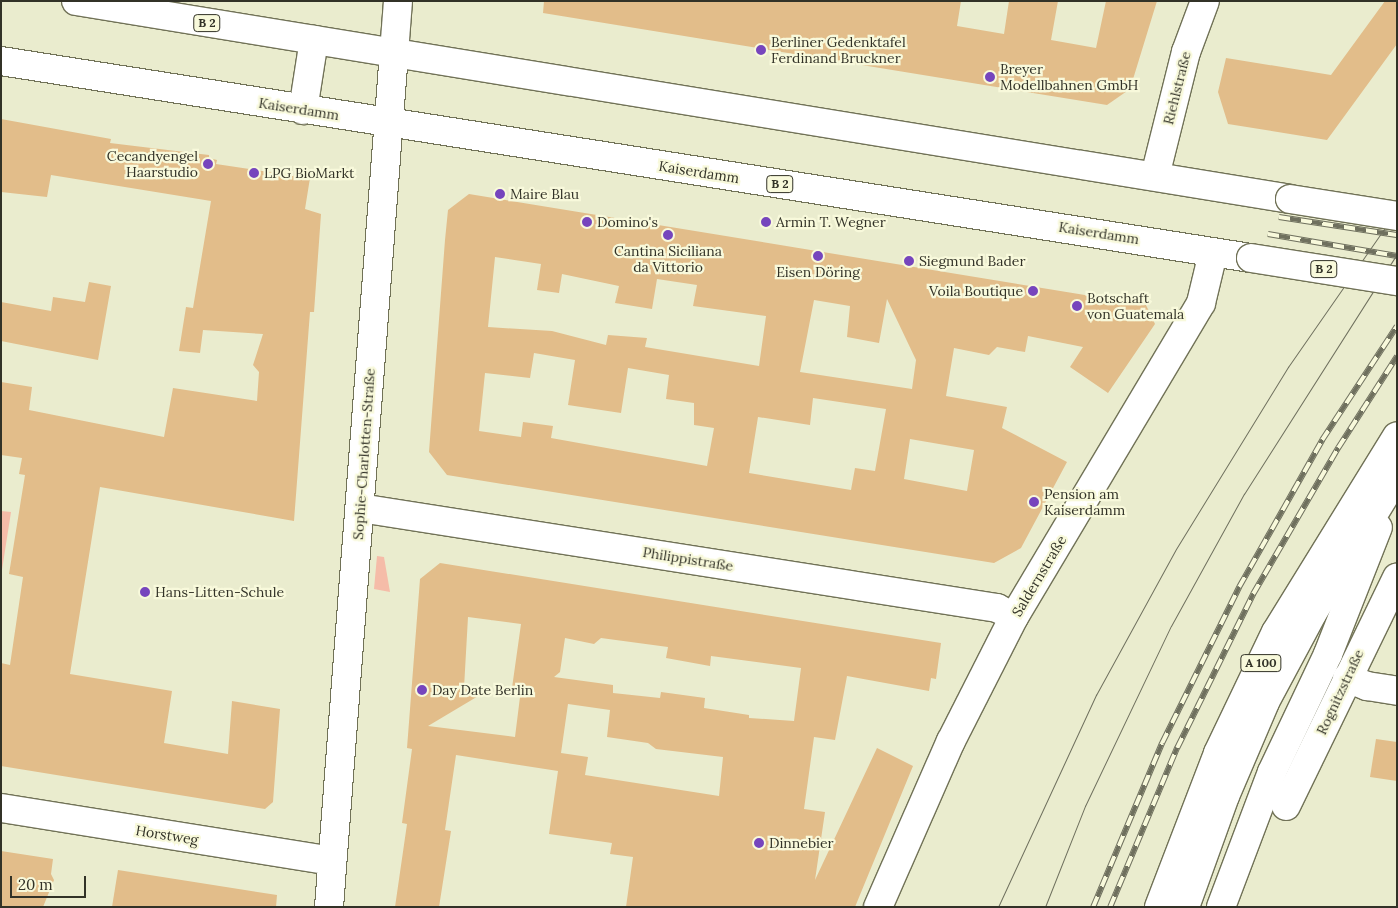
<!DOCTYPE html>
<meta charset="utf-8">
<style>
body{margin:0}
#map{position:relative;width:1398px;height:908px;overflow:hidden;background:#eaecce;font-family:Lora,serif}
div>[style]{position:absolute}
[style*='--x']{left:calc(var(--x)*1px);top:calc(var(--y)*1px);width:calc(var(--w)*1px);rotate:calc(var(--a)*1deg)}
.green>*{inset:0;background:#f5bca8}
.building>*{inset:0;background:#e2bd8a}
.roads{filter:drop-shadow(1px 0 #717257) drop-shadow(-1px 0 #717257) drop-shadow(0 1px #717257) drop-shadow(0 -1px #717257)}
.minor>*{height:28px;margin:-14px;padding:0 14px;transform-origin:14px;border-radius:14px;background:#fff}
.major>*{height:28px;margin:-14px;padding:0 14px;transform-origin:14px;border-radius:14px;background:#fff}
.highway>*{height:28px;margin:-14px;padding:0 14px;transform-origin:14px;border-radius:14px;background:#fff}
.tram>*{height:1px;margin:-0.5px;padding:0 0.5px;transform-origin:0.5px;border-radius:0.5px;background:#6f705e}
.rail>*{height:5.5px;margin-top:-2.75px;transform-origin:0;background:repeating-linear-gradient(90deg,#f8f9db 0 11px,#6f705e 0 22px);box-sizing:border-box;border-block:1px solid #6f705e}
.bridges{filter:drop-shadow(1px 0 #717257) drop-shadow(-1px 0 #717257) drop-shadow(0 1px #717257) drop-shadow(0 -1px #717257)}
.major-bridge>*{height:28px;margin:-14px;padding:0 14px;transform-origin:14px;border-radius:14px;background:#fff}
.dots>*{width:14px;height:14px;translate:-50% -50%;box-sizing:border-box;border:2px solid #f8f9db;border-radius:50%}
span{translate:-50% -50%;white-space:nowrap;text-align:center;line-height:1.15;-webkit-text-stroke:4.5px #f8f9db;paint-order:stroke}
.shield-label span{padding:1px 4px;background:#f8f9db;border:1px solid;border-radius:4px;-webkit-text-stroke-width:0}
.shield-label{font-size:12px;color:#323227;font-weight:700}
.poi-label{font-size:14px;color:#323227}
.left{translate:0 -50%;text-align:left}
.right{translate:-100% -50%;text-align:right}
.street-label{font-size:14px;color:#323227}
.frame{position:absolute;inset:0;border:2px solid #323227;pointer-events:none}
.scale{position:absolute;left:10px;top:876px;width:76px;height:22px;box-sizing:border-box;border:2px solid #323227;border-top:0;padding-left:6px;font-size:15px;line-height:18px;white-space:nowrap;color:#323227;-webkit-text-stroke:4px #f8f9db;paint-order:stroke}
</style>
<div id="map">
<div class="green">
<i style="clip-path:polygon(1px 511px,11px 512px,1px 576px)"></i>
<i style="clip-path:polygon(377px 556px,384px 557px,390px 592px,374px 589px)"></i>
</div>
<div class="building">
<i style="clip-path:polygon(544px 1px,961px 1px,957px 26px,1004px 34px,1009px 1px,1058px 1px,1051px 40px,1096px 48px,1106px 1px,1157px 1px,1130px 89px,1107px 105px,543px 13px)"></i>
<i style="clip-path:polygon(1385px 1px,1397px 1px,1397px 44px,1327px 140px,1228px 124px,1218px 92px,1226px 58px,1331px 75px)"></i>
<i style="clip-path:polygon(1px 119px,111px 139px,110px 143px,209px 155px,209px 158px,217px 160px,216px 164px,310px 178px,305px 209px,321px 214px,314px 312px,310px 312px,294px 521px,100px 487px,70px 674px,172px 691px,164px 743px,228px 754px,232px 701px,280px 709px,273px 802px,265px 809px,1px 766px,1px 663px,10px 665px,23px 577px,9px 574px,25px 475px,19px 474px,22px 458px,1px 455px,1px 382px,32px 387px,29px 410px,164px 437px,173px 388px,257px 401px,259px 372px,253px 365px,263px 334px,203px 330px,200px 353px,179px 351px,186px 307px,193px 308px,211px 201px,51px 175px,47px 197px,1px 192px)"></i>
<i style="clip-path:polygon(evenodd,469px 194px,1146px 305px,1155px 324px,1108px 393px,1070px 367px,1083px 347px,1028px 336px,1025px 352px,997px 347px,989px 355px,954px 348px,946px 396px,1007px 407px,1002px 428px,1067px 462px,1021px 548px,994px 563px,447px 475px,429px 452px,445px 240px,448px 210px,469px 194px,495px 257px,541px 264px,537px 290px,559px 293px,562px 274px,619px 286px,615px 303px,652px 309px,657px 279px,697px 285px,693px 306px,766px 316px,759px 366px,645px 347px,647px 338px,608px 335px,606px 345px,552px 331px,488px 327px,495px 257px,469px 194px,887px 299px,916px 360px,912px 389px,800px 372px,814px 300px,850px 306px,847px 337px,879px 343px,887px 299px,469px 194px,534px 353px,575px 360px,568px 405px,621px 413px,628px 368px,669px 375px,666px 399px,694px 403px,694px 425px,714px 428px,707px 466px,551px 438px,553px 426px,523px 422px,521px 437px,479px 431px,485px 373px,530px 378px,534px 353px,469px 194px,813px 398px,886px 409px,875px 471px,855px 468px,851px 490px,749px 473px,758px 417px,810px 425px,813px 398px,469px 194px,910px 439px,974px 450px,967px 491px,904px 479px,910px 439px)"></i>
<i style="clip-path:polygon(89px 282px,111px 286px,98px 360px,1px 341px,1px 302px,51px 311px,53px 297px,85px 302px)"></i>
<i style="clip-path:polygon(evenodd,440px 563px,941px 643px,936px 679px,931px 678px,929px 691px,847px 676px,835px 740px,814px 737px,804px 809px,825px 812px,815px 880px,877px 748px,913px 766px,855px 907px,626px 907px,633px 857px,610px 854px,612px 843px,549px 834px,558px 771px,456px 755px,445px 830px,451px 831px,439px 907px,395px 907px,407px 824px,402px 823px,412px 749px,407px 748px,420px 579px,440px 563px,468px 617px,521px 624px,511px 695px,520px 697px,515px 737px,428px 726px,485px 692px,464px 688px,468px 617px,440px 563px,565px 638px,594px 644px,601px 638px,668px 647px,666px 658px,710px 666px,711px 656px,801px 668px,794px 721px,749px 718px,749px 715px,704px 708px,705px 698px,661px 692px,660px 698px,613px 693px,613px 685px,554px 677px,560px 672px,565px 638px,440px 563px,568px 704px,610px 710px,607px 737px,648px 743px,656px 749px,723px 757px,719px 796px,585px 775px,588px 757px,561px 753px,568px 704px)"></i>
<i style="clip-path:polygon(1376px 739px,1397px 742px,1397px 781px,1370px 777px)"></i>
<i style="clip-path:polygon(1px 851px,53px 859px,51px 874px,54px 880px,43px 907px,1px 907px)"></i>
<i style="clip-path:polygon(118px 870px,277px 895px,276px 907px,112px 907px)"></i>
</div>
<div class="roads">
<div class="minor">
<i style="--x:394;--y:53;--w:52;--a:-85.6"></i>
<i style="--x:1155;--y:176;--w:128;--a:-76"></i>
<i style="--x:1186;--y:52;--w:54;--a:-69.6"></i>
<i style="--x:360;--y:508;--w:645;--a:8.92"></i>
<i style="--x:997;--y:608;--w:19;--a:28"></i>
<i style="--x:1347;--y:678;--w:22;--a:22"></i>
<i style="--x:1367;--y:686;--w:30;--a:9"></i>
<i style="--x:1286;--y:806;--w:254;--a:-64.1"></i>
<i style="--x:1;--y:808;--w:335;--a:9.1"></i>
<i style="--x:878;--y:907;--w:181;--a:-66.3"></i>
<i style="--x:951;--y:741;--w:139;--a:-63.1"></i>
<i style="--x:1014;--y:617;--w:365;--a:-59.2"></i>
<i style="--x:1201;--y:303;--w:51;--a:-76.5"></i>
</div>
<div class="major">
<i style="--x:76;--y:1;--w:1230;--a:9.26"></i>
<i style="--x:1;--y:61;--w:1265;--a:8.96"></i>
<i style="--x:303;--y:110;--w:71;--a:-81.1"></i>
<i style="--x:329;--y:907;--w:856;--a:-85.65"></i>
</div>
<div class="highway">
<i style="--x:1159;--y:907;--w:165;--a:-69"></i>
<i style="--x:1218;--y:753;--w:134;--a:-64.4"></i>
<i style="--x:1276;--y:632;--w:230;--a:-58.3"></i>
<i style="--x:1185;--y:907;--w:118;--a:-70.2"></i>
<i style="--x:1225;--y:796;--w:102;--a:-66.9"></i>
<i style="--x:1265;--y:702;--w:100;--a:-61.9"></i>
<i style="--x:1312;--y:614;--w:162;--a:-58.4"></i>
<i style="--x:1221;--y:907;--w:144;--a:-69.3"></i>
<i style="--x:1272;--y:772;--w:131;--a:-64.6"></i>
<i style="--x:1328;--y:654;--w:136;--a:-68.5"></i>
</div>
</div>
<div class="tram">
<i style="--x:998;--y:907;--w:234;--a:-65.2"></i>
<i style="--x:1096;--y:695;--w:166;--a:-61.3"></i>
<i style="--x:1176;--y:549;--w:214;--a:-58.4"></i>
<i style="--x:1288;--y:367;--w:191;--a:-55.2"></i>
<i style="--x:1045;--y:907;--w:109;--a:-68.4"></i>
<i style="--x:1085;--y:806;--w:199;--a:-64.5"></i>
<i style="--x:1171;--y:626;--w:151;--a:-61.1"></i>
<i style="--x:1244;--y:494;--w:285;--a:-57.5"></i>
</div>
<div class="rail">
<i style="--x:1279;--y:217;--w:119;--a:8.7"></i>
<i style="--x:1268;--y:234;--w:131;--a:9.7"></i>
<i style="--x:1093;--y:907;--w:178;--a:-67.2"></i>
<i style="--x:1162;--y:743;--w:174;--a:-63.7"></i>
<i style="--x:1239;--y:587;--w:169;--a:-60.5"></i>
<i style="--x:1322;--y:440;--w:136;--a:-56.7"></i>
<i style="--x:1110;--y:907;--w:173;--a:-67.2"></i>
<i style="--x:1177;--y:748;--w:172;--a:-63.7"></i>
<i style="--x:1253;--y:594;--w:169;--a:-59.8"></i>
<i style="--x:1338;--y:448;--w:109;--a:-57.3"></i>
</div>
<div class="bridges">
<div class="major-bridge">
<i style="--x:1290;--y:199;--w:108;--a:9"></i>
<i style="--x:1251;--y:258;--w:148;--a:9"></i>
</div>
</div>
<div class="dots">
<i style="left:761px;top:50px;background:#7645bd"></i>
<i style="left:990px;top:77px;background:#7645bd"></i>
<i style="left:208px;top:164px;background:#7645bd"></i>
<i style="left:254px;top:173px;background:#7645bd"></i>
<i style="left:500px;top:194px;background:#7645bd"></i>
<i style="left:587px;top:222px;background:#7645bd"></i>
<i style="left:766px;top:222px;background:#7645bd"></i>
<i style="left:668px;top:235px;background:#7645bd"></i>
<i style="left:818px;top:256px;background:#7645bd"></i>
<i style="left:909px;top:261px;background:#7645bd"></i>
<i style="left:1033px;top:291px;background:#7645bd"></i>
<i style="left:1077px;top:306px;background:#7645bd"></i>
<i style="left:1034px;top:502px;background:#7645bd"></i>
<i style="left:145px;top:592px;background:#7645bd"></i>
<i style="left:422px;top:690px;background:#7645bd"></i>
<i style="left:759px;top:843px;background:#7645bd"></i>
</div>
<div class="shield-label">
<span style="left:207px;top:23px">B 2</span>
<span style="left:780px;top:184px">B 2</span>
<span style="left:1324px;top:269px">B 2</span>
<span style="left:1261px;top:663px">A 100</span>
</div>
<div class="poi-label">
<span class="left" style="left:771px;top:50px">Berliner Gedenktafel<br>Ferdinand Bruckner</span>
<span class="left" style="left:1000px;top:77px">Breyer<br>Modellbahnen GmbH</span>
<span class="right" style="left:198px;top:164px">Cecandyengel<br>Haarstudio</span>
<span class="left" style="left:264px;top:173px">LPG BioMarkt</span>
<span class="left" style="left:510px;top:194px">Maire Blau</span>
<span class="left" style="left:597px;top:222px">Domino's</span>
<span class="left" style="left:776px;top:222px">Armin T. Wegner</span>
<span style="left:668px;top:259px">Cantina Siciliana<br>da Vittorio</span>
<span class="left" style="left:919px;top:261px">Siegmund Bader</span>
<span style="left:818px;top:272px">Eisen Döring</span>
<span class="right" style="left:1023px;top:291px">Voila Boutique</span>
<span class="left" style="left:1087px;top:306px">Botschaft<br>von Guatemala</span>
<span class="left" style="left:1044px;top:502px">Pension am<br>Kaiserdamm</span>
<span class="left" style="left:155px;top:592px">Hans-Litten-Schule</span>
<span class="left" style="left:432px;top:690px">Day Date Berlin</span>
<span class="left" style="left:769px;top:843px">Dinnebier</span>
</div>
<div class="street-label">
<span style="left:1177px;top:88px;rotate:-76deg">Riehlstraße</span>
<span style="left:299px;top:109px;rotate:9deg">Kaiserdamm</span>
<span style="left:699px;top:172px;rotate:9deg">Kaiserdamm</span>
<span style="left:1099px;top:233px;rotate:9deg">Kaiserdamm</span>
<span style="left:364px;top:454px;rotate:-86deg">Sophie-Charlotten-Straße</span>
<span style="left:688px;top:559px;rotate:9deg">Philippistraße</span>
<span style="left:1039px;top:576px;rotate:-59deg">Saldernstraße</span>
<span style="left:1340px;top:692px;rotate:-65deg">Rognitzstraße</span>
<span style="left:167px;top:835px;rotate:9deg">Horstweg</span>
</div>
<div class="frame"></div>
<div class="scale">20 m</div>
</div>
